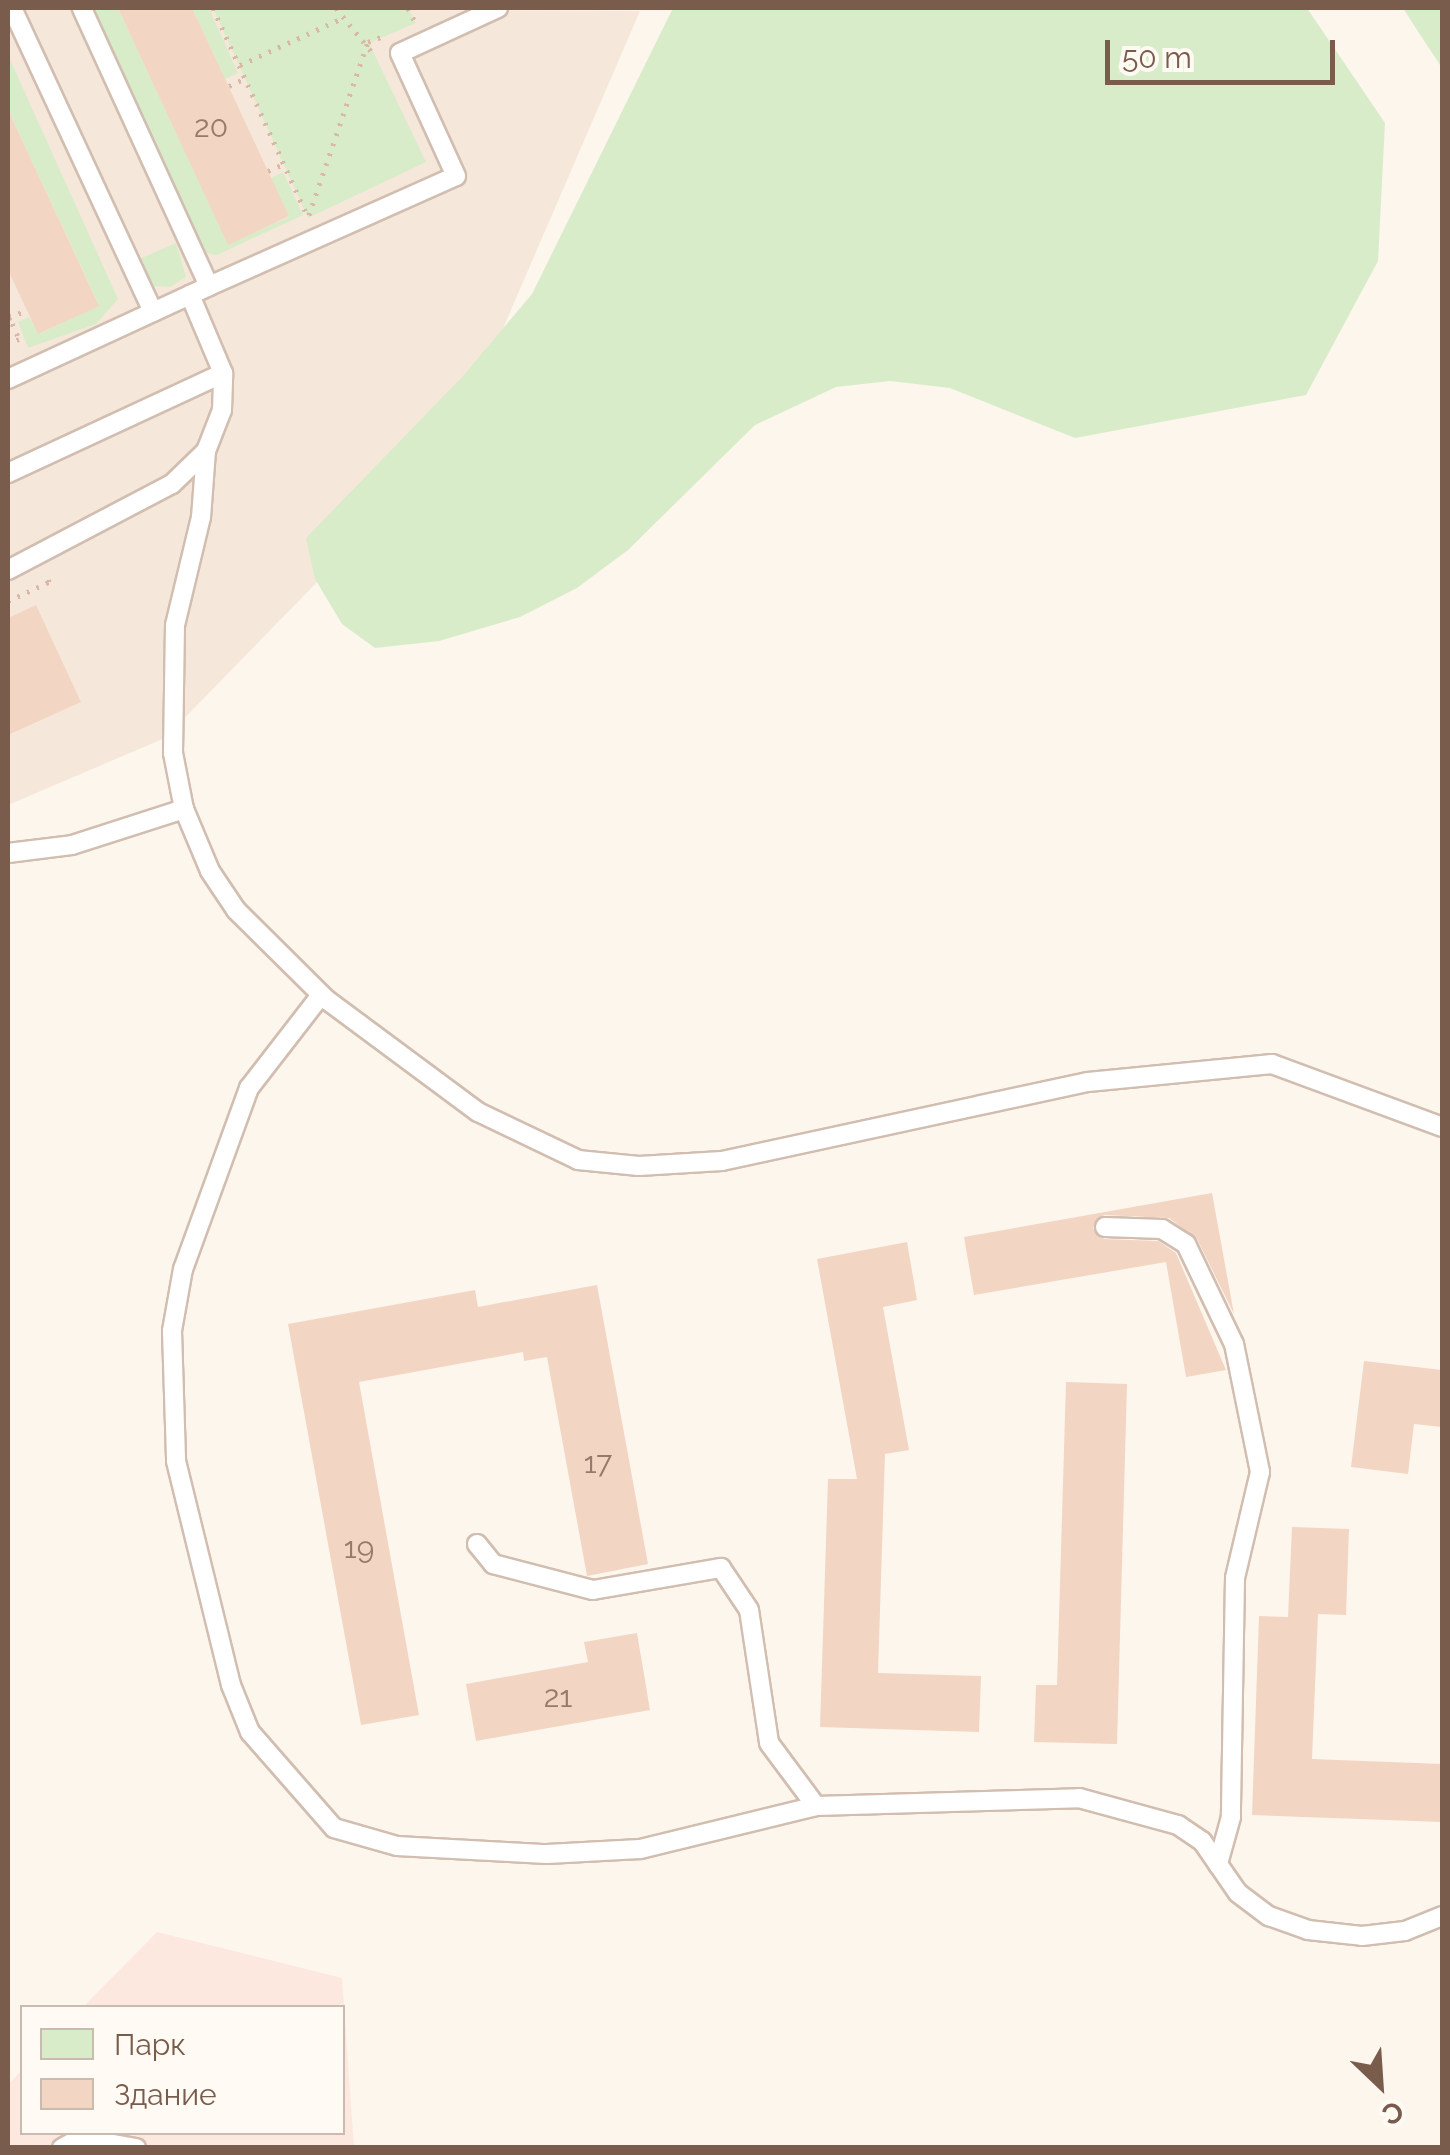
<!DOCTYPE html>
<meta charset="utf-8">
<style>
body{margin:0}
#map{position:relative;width:1450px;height:2155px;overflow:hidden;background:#fdf6ec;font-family:Raleway,sans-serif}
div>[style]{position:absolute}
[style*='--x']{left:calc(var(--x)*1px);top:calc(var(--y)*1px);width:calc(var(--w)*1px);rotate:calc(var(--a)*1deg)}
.residential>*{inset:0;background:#f5e8da}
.commercial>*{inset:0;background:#fde8e0}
.green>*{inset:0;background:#d8ecc9}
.building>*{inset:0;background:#f3d5c3}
.path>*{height:5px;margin-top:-2.5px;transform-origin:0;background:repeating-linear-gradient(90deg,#d9b8a5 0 2.5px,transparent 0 10.5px)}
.roads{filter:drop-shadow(2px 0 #d1beb0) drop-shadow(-2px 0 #d1beb0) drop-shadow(0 2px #d1beb0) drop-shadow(0 -2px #d1beb0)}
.service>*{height:18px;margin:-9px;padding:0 9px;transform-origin:9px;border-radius:9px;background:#fff}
span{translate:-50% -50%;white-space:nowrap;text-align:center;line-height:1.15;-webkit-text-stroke:9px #fffaf3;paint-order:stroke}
.number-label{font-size:30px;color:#987a6a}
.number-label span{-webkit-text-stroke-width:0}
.frame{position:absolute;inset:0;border:10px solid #7a5c4d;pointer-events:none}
.legend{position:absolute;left:20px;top:2005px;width:325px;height:130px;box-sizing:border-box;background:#fffaf3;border:2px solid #cabbb1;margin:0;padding:12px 18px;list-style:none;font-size:30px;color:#7a5c4d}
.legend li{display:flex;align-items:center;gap:20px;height:50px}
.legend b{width:50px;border:2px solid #cabbb1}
.north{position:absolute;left:1330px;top:2035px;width:100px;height:100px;-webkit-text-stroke:8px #fffaf3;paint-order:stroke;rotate:155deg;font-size:28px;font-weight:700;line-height:40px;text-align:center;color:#7a5c4d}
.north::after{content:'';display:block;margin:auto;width:35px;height:45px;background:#7a5c4d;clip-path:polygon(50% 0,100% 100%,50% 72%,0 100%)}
.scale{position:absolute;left:1105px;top:40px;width:230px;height:45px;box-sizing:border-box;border:5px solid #7a5c4d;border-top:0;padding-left:12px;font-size:30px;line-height:35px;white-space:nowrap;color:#7a5c4d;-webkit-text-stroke:8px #fffaf3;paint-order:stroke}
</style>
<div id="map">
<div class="residential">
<i style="clip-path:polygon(8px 8px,640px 11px,454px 442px,165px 738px,8px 805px)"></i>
</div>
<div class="commercial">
<i style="clip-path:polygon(157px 1932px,342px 1978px,354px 2147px,8px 2147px,8px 2085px,22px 2070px,22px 2132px,342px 2132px,342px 2008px,83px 2007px)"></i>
</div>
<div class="green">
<i style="clip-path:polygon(91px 8px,118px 8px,228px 244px,289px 217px,271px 178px,283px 172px,303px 215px,217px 255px,206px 253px)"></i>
<i style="clip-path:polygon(192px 8px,209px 8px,238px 73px,225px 79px)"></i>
<i style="clip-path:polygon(213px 8px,408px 8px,416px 23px,369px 43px,426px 162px,308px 218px)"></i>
<i style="clip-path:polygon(673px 8px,1307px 8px,1385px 123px,1378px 261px,1306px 395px,1075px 438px,950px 388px,890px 381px,836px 387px,755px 425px,628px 550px,577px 588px,520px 617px,439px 641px,375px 648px,342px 624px,315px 579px,306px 538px,462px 377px,532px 294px)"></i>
<i style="clip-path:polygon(1403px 8px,1442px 8px,1442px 68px,1417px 30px)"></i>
<i style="clip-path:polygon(8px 55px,118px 299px,96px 324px,28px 348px,18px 322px,29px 317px,39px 334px,99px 305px,8px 110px)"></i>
<i style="clip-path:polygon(176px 243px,186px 277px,170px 287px,153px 286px,137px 260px)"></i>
</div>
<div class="building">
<i style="clip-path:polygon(118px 8px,192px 8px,289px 216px,228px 245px)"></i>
<i style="clip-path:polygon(8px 110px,99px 306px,38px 334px,8px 270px)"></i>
<i style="clip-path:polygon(36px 605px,81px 702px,8px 735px,8px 618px)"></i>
<i style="clip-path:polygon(1212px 1193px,1234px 1314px,1197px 1239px,1169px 1218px,1104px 1215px,1093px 1228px,1104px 1239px,1158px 1241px,1176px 1253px,1226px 1370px,1186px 1377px,1166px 1262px,974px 1295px,964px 1237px)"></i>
<i style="clip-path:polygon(907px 1242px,917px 1300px,883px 1307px,909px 1450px,885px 1454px,878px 1673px,981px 1676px,979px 1732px,820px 1727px,828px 1479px,857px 1479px,817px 1259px)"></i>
<i style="clip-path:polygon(597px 1285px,648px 1564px,587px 1576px,547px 1357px,524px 1361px,523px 1352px,359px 1382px,419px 1715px,361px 1725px,288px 1324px,475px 1290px,478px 1307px)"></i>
<i style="clip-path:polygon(1364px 1361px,1442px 1370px,1442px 1427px,1414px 1424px,1408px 1474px,1351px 1467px)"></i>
<i style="clip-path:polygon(1066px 1382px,1127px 1384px,1117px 1744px,1034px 1742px,1036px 1685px,1057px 1685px)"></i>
<i style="clip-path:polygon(1292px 1527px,1349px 1529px,1346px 1615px,1318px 1614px,1312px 1759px,1442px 1764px,1442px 1822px,1252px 1815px,1259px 1616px,1288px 1617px)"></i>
<i style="clip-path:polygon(637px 1633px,650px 1710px,476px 1741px,466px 1684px,588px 1662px,584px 1642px)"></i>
</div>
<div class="path">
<i style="--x:213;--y:8;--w:227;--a:65.6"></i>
<i style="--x:336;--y:8;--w:62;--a:50.9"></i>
<i style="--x:408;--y:8;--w:13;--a:63"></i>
<i style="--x:240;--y:65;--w:115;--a:-24.6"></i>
<i style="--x:229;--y:86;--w:17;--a:-25"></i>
<i style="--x:268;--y:171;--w:17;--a:-24"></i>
<i style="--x:309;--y:215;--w:183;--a:-71.2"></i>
<i style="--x:368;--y:42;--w:17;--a:-21"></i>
<i style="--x:8;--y:314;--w:27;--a:66"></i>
<i style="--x:19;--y:339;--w:12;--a:156"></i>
<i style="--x:9;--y:318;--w:19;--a:-25"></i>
<i style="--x:8;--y:601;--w:45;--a:-24.9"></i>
<i style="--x:49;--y:582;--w:6;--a:-108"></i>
</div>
<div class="roads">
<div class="service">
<i style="--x:12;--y:8;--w:335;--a:65.1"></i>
<i style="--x:209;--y:286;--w:270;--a:-24"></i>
<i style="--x:456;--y:176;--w:135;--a:-114.5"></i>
<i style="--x:400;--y:53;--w:108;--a:-24.7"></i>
<i style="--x:8;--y:379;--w:200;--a:-24.8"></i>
<i style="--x:206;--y:451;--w:66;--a:94.3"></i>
<i style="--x:201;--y:517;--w:111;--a:103.5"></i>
<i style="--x:175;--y:625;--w:128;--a:90.9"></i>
<i style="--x:173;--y:753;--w:57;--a:78.9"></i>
<i style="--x:184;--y:809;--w:67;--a:67.2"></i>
<i style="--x:210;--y:871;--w:47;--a:56.3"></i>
<i style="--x:236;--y:910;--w:128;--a:44.7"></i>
<i style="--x:327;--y:1000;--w:188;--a:36.6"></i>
<i style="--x:478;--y:1112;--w:111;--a:25.6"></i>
<i style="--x:578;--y:1160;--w:61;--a:5.6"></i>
<i style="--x:639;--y:1166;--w:83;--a:-3.4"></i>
<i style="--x:722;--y:1161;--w:374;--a:-12.2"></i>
<i style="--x:1088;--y:1082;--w:185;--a:-5.6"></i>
<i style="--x:1272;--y:1064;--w:181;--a:20.3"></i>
<i style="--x:8;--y:473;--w:237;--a:-24.9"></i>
<i style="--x:223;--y:373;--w:85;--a:-112.9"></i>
<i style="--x:190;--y:295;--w:21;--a:-25"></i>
<i style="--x:209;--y:286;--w:306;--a:-114.6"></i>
<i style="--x:8;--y:570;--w:185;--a:-27.7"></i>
<i style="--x:172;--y:484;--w:47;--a:-44.1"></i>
<i style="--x:206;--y:451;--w:44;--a:-68.7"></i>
<i style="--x:222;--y:410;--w:37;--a:-88"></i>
<i style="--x:8;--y:853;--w:64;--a:-7.1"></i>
<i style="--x:72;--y:845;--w:118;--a:-17.8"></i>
<i style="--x:321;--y:995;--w:118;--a:127.7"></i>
<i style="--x:249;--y:1088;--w:193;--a:110"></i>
<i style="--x:183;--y:1269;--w:63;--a:100.1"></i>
<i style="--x:172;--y:1331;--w:130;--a:88.2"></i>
<i style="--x:176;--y:1461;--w:231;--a:76.2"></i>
<i style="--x:231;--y:1685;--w:51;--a:68"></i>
<i style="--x:250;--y:1732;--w:128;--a:48.8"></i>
<i style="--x:334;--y:1828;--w:66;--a:15.9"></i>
<i style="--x:397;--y:1846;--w:150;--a:3.1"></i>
<i style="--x:547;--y:1854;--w:93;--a:-3.1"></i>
<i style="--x:640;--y:1849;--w:181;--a:-13.7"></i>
<i style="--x:1105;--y:1227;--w:57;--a:2"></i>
<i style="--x:1162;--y:1229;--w:28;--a:32"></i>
<i style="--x:1186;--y:1244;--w:111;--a:64.4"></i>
<i style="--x:1234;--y:1344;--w:131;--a:78.5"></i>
<i style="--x:1260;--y:1472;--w:109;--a:103.3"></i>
<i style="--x:1235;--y:1578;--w:239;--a:91"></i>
<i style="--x:1231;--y:1817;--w:49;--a:105.5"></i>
<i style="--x:477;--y:1544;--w:26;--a:51"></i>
<i style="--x:493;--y:1564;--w:103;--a:14.6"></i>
<i style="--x:593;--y:1590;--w:130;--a:-9.8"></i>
<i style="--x:721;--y:1568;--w:50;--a:56.3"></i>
<i style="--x:749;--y:1610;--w:134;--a:81.4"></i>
<i style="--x:769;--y:1743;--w:79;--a:53.3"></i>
<i style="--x:816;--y:1806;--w:263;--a:-1.7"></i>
<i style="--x:1079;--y:1798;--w:103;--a:15.3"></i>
<i style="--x:1178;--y:1825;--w:29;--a:34"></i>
<i style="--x:1202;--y:1841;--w:63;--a:55.3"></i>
<i style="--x:1238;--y:1893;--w:39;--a:37"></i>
<i style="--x:1269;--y:1916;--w:41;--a:19.7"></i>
<i style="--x:1308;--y:1930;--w:54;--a:6.3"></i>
<i style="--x:1362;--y:1936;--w:43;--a:-6.6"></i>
<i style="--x:1405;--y:1931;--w:40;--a:-22"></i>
<i style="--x:62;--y:2148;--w:21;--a:-29"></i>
<i style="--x:80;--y:2138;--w:57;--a:10.1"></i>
</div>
</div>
<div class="number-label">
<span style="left:211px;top:127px">20</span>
<span style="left:598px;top:1463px">17</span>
<span style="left:359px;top:1548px">19</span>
<span style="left:558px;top:1697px">21</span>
</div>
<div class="frame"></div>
<ul class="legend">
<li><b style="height:28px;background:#d8ecc9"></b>Парк</li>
<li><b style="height:28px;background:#f3d5c3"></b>Здание</li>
</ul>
<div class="north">С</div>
<div class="scale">50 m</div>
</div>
